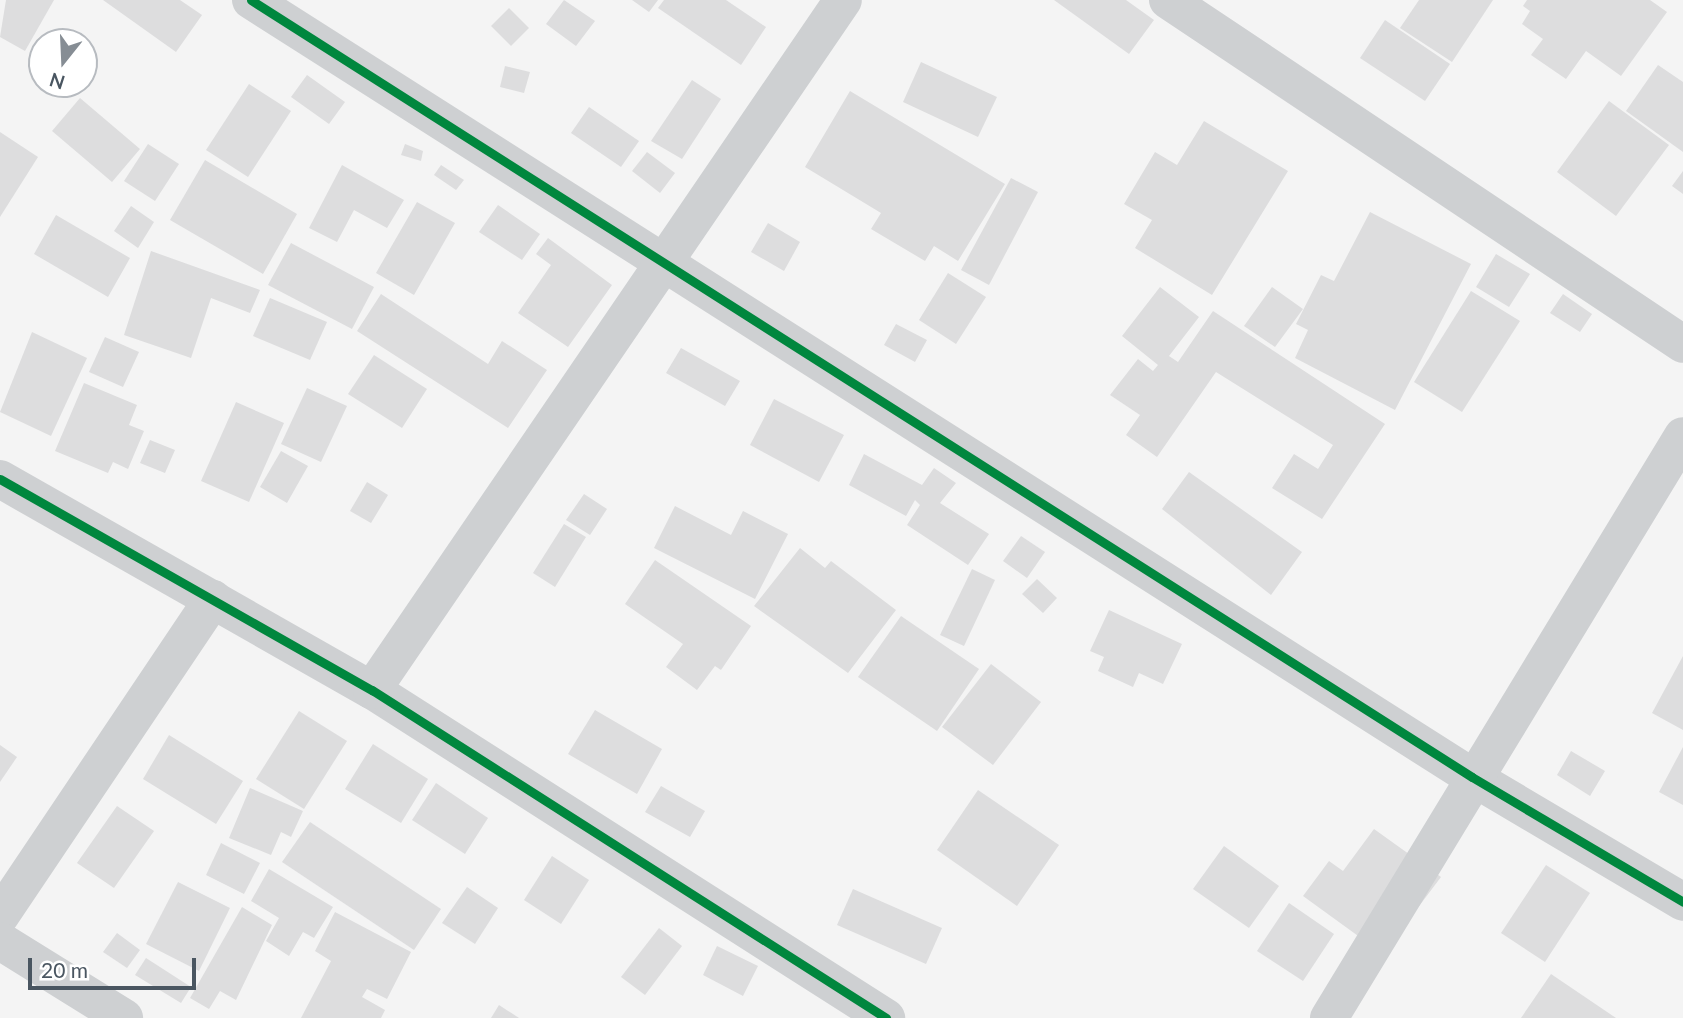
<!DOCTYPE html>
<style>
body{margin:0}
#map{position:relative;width:1683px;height:1018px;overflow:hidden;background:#f4f4f4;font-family:Lato,sans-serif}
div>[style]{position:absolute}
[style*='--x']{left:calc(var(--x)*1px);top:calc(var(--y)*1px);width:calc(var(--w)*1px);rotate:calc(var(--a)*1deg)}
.building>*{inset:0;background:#ddddde}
.street>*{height:38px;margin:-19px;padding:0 19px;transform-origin:19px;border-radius:19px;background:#ced0d2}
.cycleway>*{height:9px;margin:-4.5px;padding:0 4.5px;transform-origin:4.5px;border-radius:4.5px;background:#00873e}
span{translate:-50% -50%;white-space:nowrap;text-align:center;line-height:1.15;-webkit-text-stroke:5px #fff;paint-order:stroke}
.north{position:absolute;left:28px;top:28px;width:70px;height:70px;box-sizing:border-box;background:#fff;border:2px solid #b7bbc0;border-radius:50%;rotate:198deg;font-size:19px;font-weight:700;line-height:28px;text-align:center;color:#4a5661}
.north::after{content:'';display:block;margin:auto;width:24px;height:32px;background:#868d94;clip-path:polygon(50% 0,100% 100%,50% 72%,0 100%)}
.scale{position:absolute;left:28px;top:958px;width:168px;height:32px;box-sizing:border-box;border:4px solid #4a5661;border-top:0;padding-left:9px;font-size:21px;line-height:24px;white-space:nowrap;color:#4a5661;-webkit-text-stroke:5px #fff;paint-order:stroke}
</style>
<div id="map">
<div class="building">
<i style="clip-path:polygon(6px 0,54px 0,25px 51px,0 37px)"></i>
<i style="clip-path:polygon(103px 0,180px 0,202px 15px,176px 52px)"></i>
<i style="clip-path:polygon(564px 0,595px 21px,576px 46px,546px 24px)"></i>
<i style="clip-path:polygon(632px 0,658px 0,649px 12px)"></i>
<i style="clip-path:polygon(664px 0,726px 0,766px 27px,741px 65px,658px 8px)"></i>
<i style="clip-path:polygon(1054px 0,1126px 0,1154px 20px,1129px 54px)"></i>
<i style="clip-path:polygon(1419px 0,1493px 0,1452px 62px,1400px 28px)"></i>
<i style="clip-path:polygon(1527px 0,1650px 0,1667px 12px,1621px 76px,1586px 51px,1566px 79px,1531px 55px,1543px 39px,1522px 24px,1530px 11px,1523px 6px)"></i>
<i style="clip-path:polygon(509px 8px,529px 28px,511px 46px,491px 26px)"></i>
<i style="clip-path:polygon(1385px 20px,1450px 64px,1425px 101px,1360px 58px)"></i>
<i style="clip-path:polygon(921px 62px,997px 97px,978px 137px,903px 102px)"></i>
<i style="clip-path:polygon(1658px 65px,1683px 82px,1683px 152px,1626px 111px)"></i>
<i style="clip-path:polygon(505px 66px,530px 72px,524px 93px,500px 87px)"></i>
<i style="clip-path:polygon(307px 75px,345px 102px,329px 124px,291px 97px)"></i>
<i style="clip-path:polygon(692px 80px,721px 99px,682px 159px,651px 141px)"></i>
<i style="clip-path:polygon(249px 84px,291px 111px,248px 177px,206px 150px)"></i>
<i style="clip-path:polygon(850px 91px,1005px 184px,958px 261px,934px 246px,925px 261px,871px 229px,881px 213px,805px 167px)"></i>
<i style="clip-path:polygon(80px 98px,140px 149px,112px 182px,52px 131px)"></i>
<i style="clip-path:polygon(1609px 101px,1669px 145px,1616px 216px,1557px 172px)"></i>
<i style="clip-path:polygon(589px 107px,639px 141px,621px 167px,571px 133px)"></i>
<i style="clip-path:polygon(1204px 121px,1288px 171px,1212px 295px,1135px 248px,1152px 220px,1124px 204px,1155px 152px,1177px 165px)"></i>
<i style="clip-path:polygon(0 132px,38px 157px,0 217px)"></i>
<i style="clip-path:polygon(148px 144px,179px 164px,155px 201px,124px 181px)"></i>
<i style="clip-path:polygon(405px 144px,423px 151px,421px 161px,401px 155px)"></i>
<i style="clip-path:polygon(647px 152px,675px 173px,660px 193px,632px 171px)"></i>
<i style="clip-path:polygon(205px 160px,297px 214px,263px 274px,170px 220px)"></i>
<i style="clip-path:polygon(342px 165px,404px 200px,387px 228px,354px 210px,337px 242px,309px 228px)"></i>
<i style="clip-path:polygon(441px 165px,464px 180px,456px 190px,434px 175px)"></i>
<i style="clip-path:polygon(1683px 171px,1683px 194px,1672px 186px)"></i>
<i style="clip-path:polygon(1011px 178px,1038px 192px,989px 285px,961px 270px)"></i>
<i style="clip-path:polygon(417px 202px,455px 223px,414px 295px,376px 273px)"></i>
<i style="clip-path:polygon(498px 205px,540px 234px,522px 260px,479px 232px)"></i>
<i style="clip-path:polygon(131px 206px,154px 222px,138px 248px,114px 231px)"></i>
<i style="clip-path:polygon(1370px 212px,1471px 264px,1395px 410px,1295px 358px,1308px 330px,1296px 324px,1321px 275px,1334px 281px)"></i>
<i style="clip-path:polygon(56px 215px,130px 258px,108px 297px,34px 254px)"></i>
<i style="clip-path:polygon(768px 223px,800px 242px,784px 271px,751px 252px)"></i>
<i style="clip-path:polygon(548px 238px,612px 285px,568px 347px,518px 313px,551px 265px,536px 254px)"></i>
<i style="clip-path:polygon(291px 243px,374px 287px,352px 329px,268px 285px)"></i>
<i style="clip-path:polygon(151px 251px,260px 290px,250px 313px,211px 298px,191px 358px,124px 335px)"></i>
<i style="clip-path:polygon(1496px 254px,1530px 274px,1509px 307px,1476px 287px)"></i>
<i style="clip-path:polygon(948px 273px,986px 297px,956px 344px,919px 320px)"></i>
<i style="clip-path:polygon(1160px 287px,1199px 317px,1169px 356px,1178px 362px,1213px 311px,1385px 424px,1322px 519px,1272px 488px,1294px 454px,1318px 469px,1333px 445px,1216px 372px,1157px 457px,1126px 435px,1140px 415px,1110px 395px,1138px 359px,1153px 371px,1158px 365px,1122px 336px)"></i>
<i style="clip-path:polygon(1272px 287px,1303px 309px,1275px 347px,1244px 326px)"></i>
<i style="clip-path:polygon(1471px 291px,1520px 321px,1462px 412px,1414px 382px)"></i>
<i style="clip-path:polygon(381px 294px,488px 364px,502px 341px,547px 370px,508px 428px,357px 331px)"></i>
<i style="clip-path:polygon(1563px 294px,1592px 314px,1580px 332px,1550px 313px)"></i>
<i style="clip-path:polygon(270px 298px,327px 322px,310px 360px,253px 336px)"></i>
<i style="clip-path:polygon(896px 324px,927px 340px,915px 362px,884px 345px)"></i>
<i style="clip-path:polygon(32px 332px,87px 358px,51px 436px,0 412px)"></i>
<i style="clip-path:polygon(105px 337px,139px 352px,123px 387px,89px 372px)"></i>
<i style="clip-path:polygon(681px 348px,740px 381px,725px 406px,666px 373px)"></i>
<i style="clip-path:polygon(374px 355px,427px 389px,402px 428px,348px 394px)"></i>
<i style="clip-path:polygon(84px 383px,137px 405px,129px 425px,144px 431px,128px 469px,113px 462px,108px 473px,55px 451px)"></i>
<i style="clip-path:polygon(307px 388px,347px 406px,321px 462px,281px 444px)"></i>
<i style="clip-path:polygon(774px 399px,844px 435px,819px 482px,750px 445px)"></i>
<i style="clip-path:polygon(236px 402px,284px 423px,249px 502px,201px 481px)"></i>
<i style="clip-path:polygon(150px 440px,175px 450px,165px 473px,140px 463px)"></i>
<i style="clip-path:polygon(281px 451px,308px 466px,287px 503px,260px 487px)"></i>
<i style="clip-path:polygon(864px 454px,922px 485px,934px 468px,956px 483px,940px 503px,989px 534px,968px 565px,907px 525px,920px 505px,915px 500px,906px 516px,849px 485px)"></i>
<i style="clip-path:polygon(1189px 472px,1302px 552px,1271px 595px,1162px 509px)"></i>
<i style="clip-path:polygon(367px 482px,388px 495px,371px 523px,350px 511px)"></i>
<i style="clip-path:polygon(584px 494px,607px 509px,590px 535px,566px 520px)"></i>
<i style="clip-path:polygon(675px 506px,731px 535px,743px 511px,788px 534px,755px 599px,654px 548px)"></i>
<i style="clip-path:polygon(564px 524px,586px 537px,555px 587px,533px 573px)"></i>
<i style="clip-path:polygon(1021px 536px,1045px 552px,1027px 578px,1003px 561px)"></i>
<i style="clip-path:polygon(800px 548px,825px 568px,831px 561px,896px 610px,848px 673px,754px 606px)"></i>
<i style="clip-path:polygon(655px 560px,751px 626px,721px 670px,715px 666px,697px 690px,666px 667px,683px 644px,625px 604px)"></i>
<i style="clip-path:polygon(972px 569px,995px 580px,964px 646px,940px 635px)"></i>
<i style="clip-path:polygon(1037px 579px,1057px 598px,1043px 613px,1022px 594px)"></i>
<i style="clip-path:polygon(1109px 610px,1182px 644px,1163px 684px,1139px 673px,1133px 687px,1098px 671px,1104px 657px,1090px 651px)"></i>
<i style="clip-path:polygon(901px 616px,979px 669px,937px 731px,858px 677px)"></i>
<i style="clip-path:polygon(1683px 656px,1683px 730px,1652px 713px)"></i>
<i style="clip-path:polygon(991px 664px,1041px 702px,993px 765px,942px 727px)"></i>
<i style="clip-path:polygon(595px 710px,662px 749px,637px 794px,568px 754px)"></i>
<i style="clip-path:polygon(299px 711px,347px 741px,304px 809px,256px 779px)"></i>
<i style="clip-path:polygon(169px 735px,243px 781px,216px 824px,143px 779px)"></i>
<i style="clip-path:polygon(373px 744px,428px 779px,401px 823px,345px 789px)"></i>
<i style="clip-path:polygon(0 745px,17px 757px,0 782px)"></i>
<i style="clip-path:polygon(1683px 747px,1683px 805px,1659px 792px)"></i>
<i style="clip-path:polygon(1571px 751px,1605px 771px,1590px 796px,1557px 775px)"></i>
<i style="clip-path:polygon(436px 783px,488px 818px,465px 854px,412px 820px)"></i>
<i style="clip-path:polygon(661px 786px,705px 811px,690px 837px,645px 812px)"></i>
<i style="clip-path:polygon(250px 788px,303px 811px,291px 837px,281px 832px,271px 855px,229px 838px)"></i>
<i style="clip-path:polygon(978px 790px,1059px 845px,1017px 906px,937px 850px)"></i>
<i style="clip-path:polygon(117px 806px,154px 831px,114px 888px,77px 863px)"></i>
<i style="clip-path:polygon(310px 822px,441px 909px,414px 950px,282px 862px)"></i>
<i style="clip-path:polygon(1374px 829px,1441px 877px,1383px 954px,1303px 896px,1329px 861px,1343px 871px)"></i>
<i style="clip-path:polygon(221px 843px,260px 863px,244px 894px,206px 875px)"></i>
<i style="clip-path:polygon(1224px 846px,1279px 886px,1249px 928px,1193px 889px)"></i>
<i style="clip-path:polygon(552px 856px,589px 880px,561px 924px,524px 900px)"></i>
<i style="clip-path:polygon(1546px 865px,1590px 893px,1545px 962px,1501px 933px)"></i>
<i style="clip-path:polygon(269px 869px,333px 907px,314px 938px,303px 932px,289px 956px,266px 941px,279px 918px,251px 901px)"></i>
<i style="clip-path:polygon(178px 882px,230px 908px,199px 971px,146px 944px)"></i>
<i style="clip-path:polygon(467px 887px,498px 908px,475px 944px,442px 923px)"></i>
<i style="clip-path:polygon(853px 889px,942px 928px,926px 964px,837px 925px)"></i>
<i style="clip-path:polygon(1289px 903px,1334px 934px,1303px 981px,1257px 951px)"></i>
<i style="clip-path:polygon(242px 907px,272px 925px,236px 1000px,220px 991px,209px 1009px,190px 998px)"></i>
<i style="clip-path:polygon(335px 912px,411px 952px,387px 999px,367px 989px,362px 997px,385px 1010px,381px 1018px,301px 1018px,331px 961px,315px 951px)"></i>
<i style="clip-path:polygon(659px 928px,682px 946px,645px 995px,621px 977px)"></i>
<i style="clip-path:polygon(117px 933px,140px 950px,127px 968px,103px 952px)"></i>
<i style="clip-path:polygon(717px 946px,758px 966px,743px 996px,703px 975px)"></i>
<i style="clip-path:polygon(146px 958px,191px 987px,181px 1003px,135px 975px)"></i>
<i style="clip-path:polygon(1551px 974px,1616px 1018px,1521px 1018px)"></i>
<i style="clip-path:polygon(499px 1005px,519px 1018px,491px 1018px)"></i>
</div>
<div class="street">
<i style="--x:251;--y:0;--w:1447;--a:32.47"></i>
<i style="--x:1472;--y:777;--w:245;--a:30.6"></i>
<i style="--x:1168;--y:0;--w:619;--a:33.74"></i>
<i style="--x:0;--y:479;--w:428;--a:29.6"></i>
<i style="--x:372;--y:690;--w:610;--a:32.54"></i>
<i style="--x:372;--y:690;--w:835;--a:-55.68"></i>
<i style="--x:0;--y:916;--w:382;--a:-56.1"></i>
<i style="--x:0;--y:941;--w:146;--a:31.8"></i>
<i style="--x:1329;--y:1018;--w:681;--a:-58.69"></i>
</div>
<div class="cycleway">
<i style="--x:251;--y:0;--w:1447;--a:32.47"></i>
<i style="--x:1472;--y:777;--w:245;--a:30.6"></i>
<i style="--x:0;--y:479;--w:428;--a:29.6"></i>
<i style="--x:372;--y:690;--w:610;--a:32.54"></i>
</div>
<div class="north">N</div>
<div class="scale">20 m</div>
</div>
